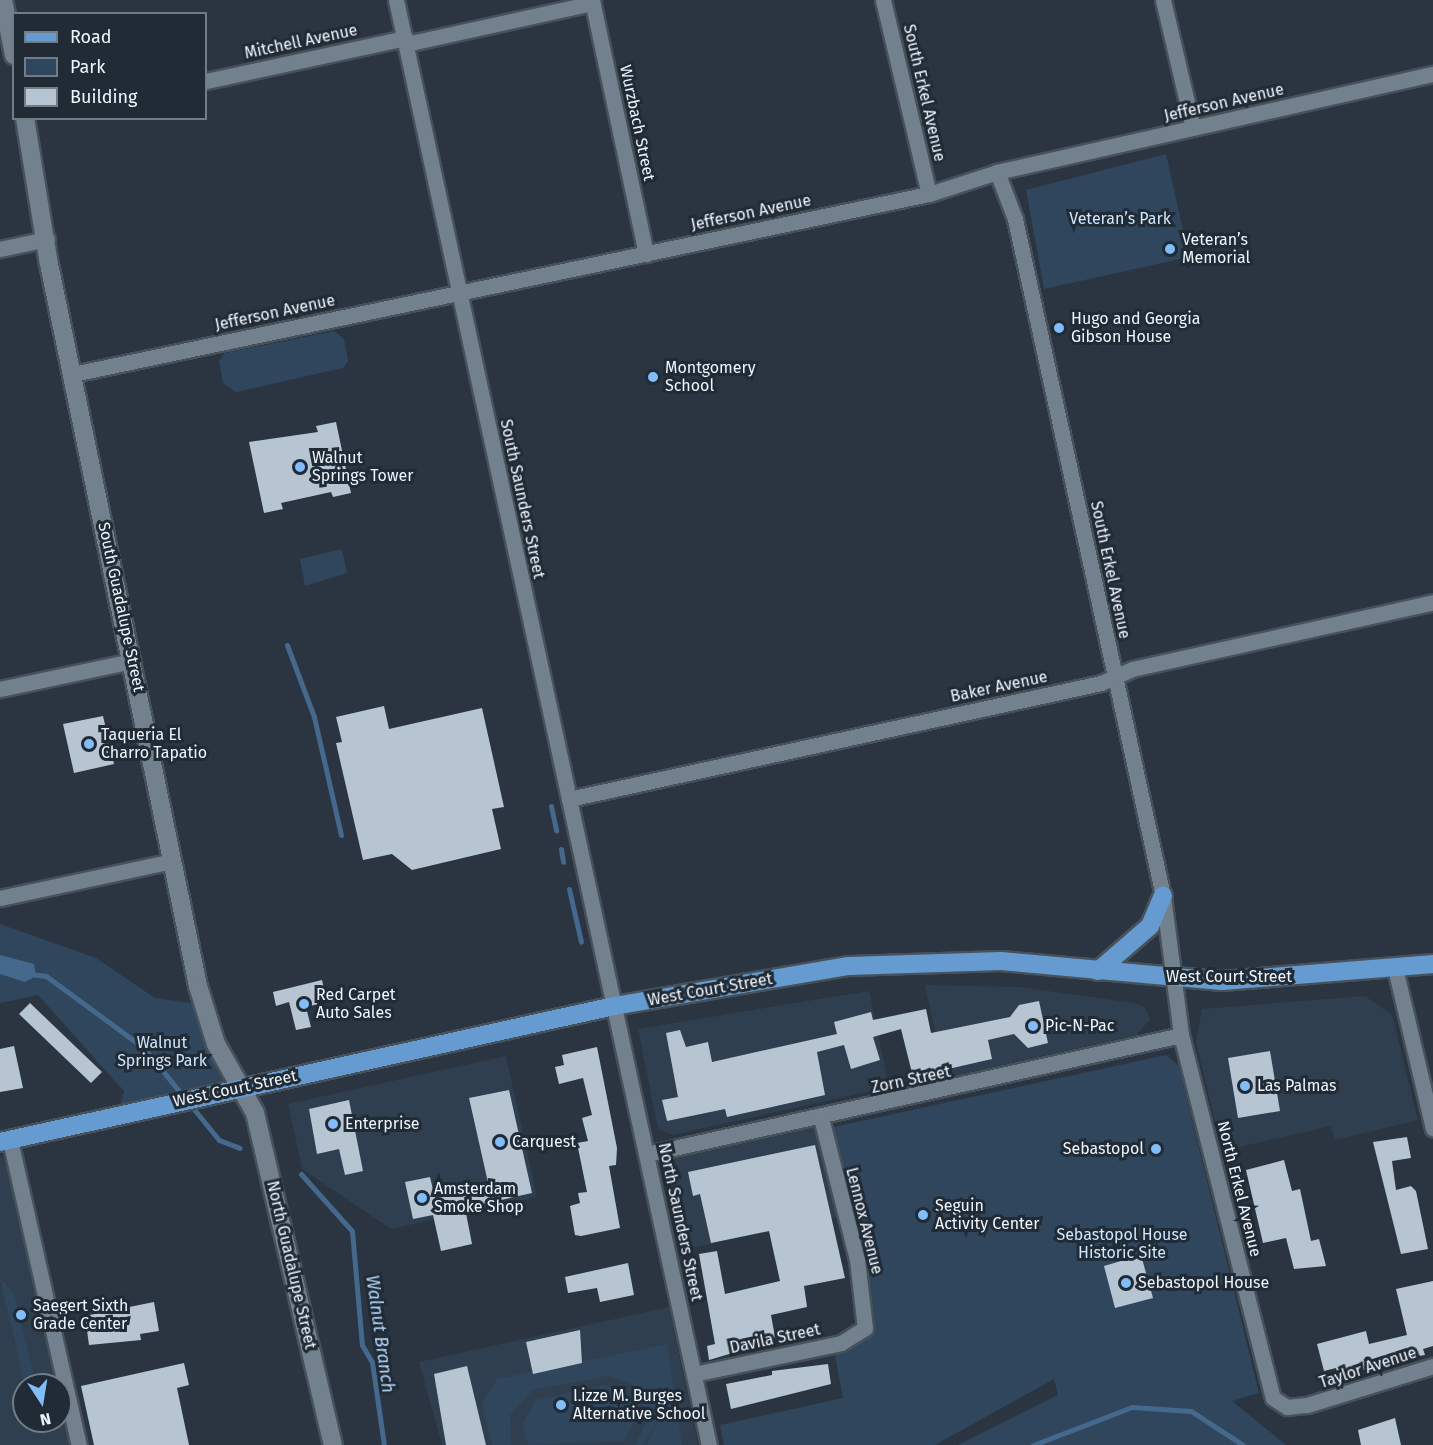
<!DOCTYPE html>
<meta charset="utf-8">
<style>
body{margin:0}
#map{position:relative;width:1433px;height:1445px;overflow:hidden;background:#2a3541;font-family:"Fira Sans",sans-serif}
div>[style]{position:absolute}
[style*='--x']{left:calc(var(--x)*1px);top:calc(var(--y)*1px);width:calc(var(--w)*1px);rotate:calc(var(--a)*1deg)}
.built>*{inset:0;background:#2f3f4f}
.green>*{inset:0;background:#2f465d}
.water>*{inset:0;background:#45698d}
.stream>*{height:5px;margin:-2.5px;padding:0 2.5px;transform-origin:2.5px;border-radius:2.5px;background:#45698d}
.building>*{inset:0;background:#b7c5d3}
.roads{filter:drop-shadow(2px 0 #47515a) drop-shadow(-2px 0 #47515a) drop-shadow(0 2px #47515a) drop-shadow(0 -2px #47515a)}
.street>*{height:15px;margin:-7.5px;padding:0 7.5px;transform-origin:7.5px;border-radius:7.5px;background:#73808e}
.secondary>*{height:18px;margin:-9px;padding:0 9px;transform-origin:9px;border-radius:9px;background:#73808e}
.primary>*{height:18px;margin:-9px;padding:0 9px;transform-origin:9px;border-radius:9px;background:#659bd0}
.dots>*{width:16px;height:16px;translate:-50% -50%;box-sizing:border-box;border:3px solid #202b36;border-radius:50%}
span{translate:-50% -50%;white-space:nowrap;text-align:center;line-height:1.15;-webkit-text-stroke:6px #202b36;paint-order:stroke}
.street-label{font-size:16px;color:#eef5fd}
.park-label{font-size:16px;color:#cfe6fe}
.poi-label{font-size:16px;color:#eef5fd}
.left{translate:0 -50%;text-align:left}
.right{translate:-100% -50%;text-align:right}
.water-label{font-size:18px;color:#b4d6f9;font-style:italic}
.legend{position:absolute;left:12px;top:12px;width:195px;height:108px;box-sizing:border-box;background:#202b36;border:2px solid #727c86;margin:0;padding:8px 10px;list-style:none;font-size:18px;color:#eef5fd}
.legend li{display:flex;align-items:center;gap:12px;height:30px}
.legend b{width:30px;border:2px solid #727c86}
.north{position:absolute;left:12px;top:1373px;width:60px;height:60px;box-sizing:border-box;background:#202b36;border:2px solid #727c86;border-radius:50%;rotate:168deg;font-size:16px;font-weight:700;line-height:24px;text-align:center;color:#eef5fd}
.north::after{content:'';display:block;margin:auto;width:21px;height:27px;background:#80bdfa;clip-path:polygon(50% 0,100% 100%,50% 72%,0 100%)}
</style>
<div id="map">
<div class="built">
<i style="clip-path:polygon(925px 985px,1020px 987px,1134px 1003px,1145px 1007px,1150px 1020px,1136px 1035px,945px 1078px)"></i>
<i style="clip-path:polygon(869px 991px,889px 1087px,673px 1135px,658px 1129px,638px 1029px)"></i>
<i style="clip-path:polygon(1365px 996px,1392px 1015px,1418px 1120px,1335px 1140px,1331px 1126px,1222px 1151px,1196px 1042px,1202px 1009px)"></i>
<i style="clip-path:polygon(506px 1056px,537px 1197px,391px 1229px,302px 1169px,288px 1104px)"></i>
<i style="clip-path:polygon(816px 1127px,836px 1217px,683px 1250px,664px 1172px,667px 1160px)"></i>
<i style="clip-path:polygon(0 1156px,6px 1160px,57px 1385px,24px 1385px,24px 1421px,60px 1421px,60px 1397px,70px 1445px,0 1445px)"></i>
<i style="clip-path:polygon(669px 1307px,698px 1445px,442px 1445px,419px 1362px)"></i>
</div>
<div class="green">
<i style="clip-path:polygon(1166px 154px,1189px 257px,1044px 289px,1026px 190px)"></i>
<i style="clip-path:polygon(334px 331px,344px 339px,348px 361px,343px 368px,236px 392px,223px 383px,219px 361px,225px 353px)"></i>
<i style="clip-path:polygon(342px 549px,347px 573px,305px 586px,300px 559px)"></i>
<i style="clip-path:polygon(0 924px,96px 958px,155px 998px,204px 1005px,244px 1087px,117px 1116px,124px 1091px,38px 995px,0 1003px)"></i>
<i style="clip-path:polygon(1166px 1055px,1179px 1066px,1259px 1393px,1232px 1401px,1286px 1445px,958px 1445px,1058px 1395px,1054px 1379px,935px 1445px,724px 1445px,720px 1425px,843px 1398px,834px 1350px,865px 1338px,872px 1323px,864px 1258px,829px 1128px)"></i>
<i style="clip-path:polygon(0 1278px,14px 1294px,36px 1385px,25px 1385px)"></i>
<i style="clip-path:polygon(667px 1344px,682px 1445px,647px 1445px,657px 1423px,642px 1445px,635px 1445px,646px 1422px,644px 1402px,631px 1383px,608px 1376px,533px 1390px,510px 1415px,511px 1445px,492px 1445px,482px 1403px,497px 1379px)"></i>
<i style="clip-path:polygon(606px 1385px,621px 1389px,632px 1403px,635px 1421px,623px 1441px,528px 1445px,523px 1423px,536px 1400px)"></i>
</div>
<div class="water">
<i style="clip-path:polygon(0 955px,34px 964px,36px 976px,25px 982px,0 974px)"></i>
</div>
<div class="stream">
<i style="--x:287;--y:645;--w:77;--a:69.4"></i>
<i style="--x:314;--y:717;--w:121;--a:77.1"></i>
<i style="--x:551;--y:806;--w:25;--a:78"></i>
<i style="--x:561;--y:849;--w:13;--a:81"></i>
<i style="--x:569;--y:889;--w:54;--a:77.2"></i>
<i style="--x:30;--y:974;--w:16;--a:7"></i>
<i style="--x:46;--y:976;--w:122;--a:36.3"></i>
<i style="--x:144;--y:1048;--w:119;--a:50.8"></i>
<i style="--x:219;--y:1140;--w:22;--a:21"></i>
<i style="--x:301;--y:1174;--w:76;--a:48.2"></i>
<i style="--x:352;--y:1231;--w:114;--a:85"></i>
<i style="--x:362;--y:1345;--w:20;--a:60"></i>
<i style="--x:372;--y:1362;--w:84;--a:81.8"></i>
<i style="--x:1033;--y:1445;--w:106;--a:-21"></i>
<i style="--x:1132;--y:1407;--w:59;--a:3.9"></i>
<i style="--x:1191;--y:1411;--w:62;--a:33.2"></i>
</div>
<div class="building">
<i style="clip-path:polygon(336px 422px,351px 493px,333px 497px,331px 492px,281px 503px,283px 509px,264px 513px,249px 442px,318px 432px,316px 426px)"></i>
<i style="clip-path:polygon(384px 706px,389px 729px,482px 708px,504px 807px,492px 809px,501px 849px,412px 870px,392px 854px,363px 860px,336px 743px,342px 742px,336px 717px)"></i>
<i style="clip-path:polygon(103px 716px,114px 764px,74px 773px,63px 724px)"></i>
<i style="clip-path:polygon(322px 980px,327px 1002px,306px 1007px,311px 1027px,296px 1030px,289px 1002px,276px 1006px,273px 992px)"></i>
<i style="clip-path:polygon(1039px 1001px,1048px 1043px,1028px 1048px,1014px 1034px,988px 1040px,992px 1059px,913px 1077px,901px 1029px,873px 1037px,880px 1060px,851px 1069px,844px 1045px,817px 1052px,825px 1095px,727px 1117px,725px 1109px,667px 1121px,662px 1100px,678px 1097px,666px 1033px,680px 1030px,686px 1047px,708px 1042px,712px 1062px,837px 1034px,834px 1022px,871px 1012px,873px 1020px,926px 1009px,931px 1033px,1010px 1017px,1019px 1005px)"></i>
<i style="clip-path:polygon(30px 1003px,102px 1072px,91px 1083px,19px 1014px)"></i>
<i style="clip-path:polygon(14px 1046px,23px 1088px,0 1092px,0 1049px)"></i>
<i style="clip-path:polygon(597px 1047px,617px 1148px,616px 1165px,609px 1166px,620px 1228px,581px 1236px,575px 1235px,570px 1206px,580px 1203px,578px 1193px,587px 1192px,577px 1143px,588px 1141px,582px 1118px,592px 1115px,583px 1078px,559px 1084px,555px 1067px,564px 1065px,562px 1055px)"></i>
<i style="clip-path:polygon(1270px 1051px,1280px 1111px,1238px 1118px,1228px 1058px)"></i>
<i style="clip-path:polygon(509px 1090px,532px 1193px,465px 1208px,472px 1244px,441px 1251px,433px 1215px,413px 1219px,405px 1182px,430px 1177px,435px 1198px,489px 1187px,469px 1098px)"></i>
<i style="clip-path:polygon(349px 1100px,363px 1171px,345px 1175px,339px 1149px,317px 1154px,309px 1109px)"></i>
<i style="clip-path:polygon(1407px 1137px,1411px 1158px,1392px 1161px,1396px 1190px,1411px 1186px,1416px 1191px,1428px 1249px,1401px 1254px,1373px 1142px)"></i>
<i style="clip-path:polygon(815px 1145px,845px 1278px,804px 1286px,807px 1307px,771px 1315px,775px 1337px,770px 1342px,709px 1360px,707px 1346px,715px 1344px,699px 1254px,717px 1251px,725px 1294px,780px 1281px,769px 1231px,711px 1243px,700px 1194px,693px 1196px,688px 1172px)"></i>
<i style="clip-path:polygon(1284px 1160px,1292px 1191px,1300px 1189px,1311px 1241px,1319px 1239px,1326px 1266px,1294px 1269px,1286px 1238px,1263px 1243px,1246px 1170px)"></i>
<i style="clip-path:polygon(1141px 1255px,1153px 1298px,1115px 1308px,1104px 1266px)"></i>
<i style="clip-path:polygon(628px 1263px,634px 1295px,600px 1302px,597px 1288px,568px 1293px,565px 1277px)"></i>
<i style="clip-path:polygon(1433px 1281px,1433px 1346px,1423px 1349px,1425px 1355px,1367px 1364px,1368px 1369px,1338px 1375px,1336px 1368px,1324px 1371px,1317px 1344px,1366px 1331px,1369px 1344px,1407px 1335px,1396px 1289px)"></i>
<i style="clip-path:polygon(154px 1302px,159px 1331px,140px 1334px,141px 1340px,89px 1345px,85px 1316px)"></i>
<i style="clip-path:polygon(580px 1330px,582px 1363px,533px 1374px,526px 1342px)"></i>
<i style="clip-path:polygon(184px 1363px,189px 1385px,177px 1388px,189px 1445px,94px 1445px,81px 1386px)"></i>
<i style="clip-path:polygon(828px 1364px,831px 1384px,731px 1409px,726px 1384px,772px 1375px,772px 1371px)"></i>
<i style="clip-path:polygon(467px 1366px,486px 1445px,446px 1445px,434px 1374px)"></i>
<i style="clip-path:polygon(1395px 1418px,1401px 1445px,1361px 1445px,1358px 1430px)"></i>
</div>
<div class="roads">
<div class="street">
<i style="--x:396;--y:0;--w:1479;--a:77.78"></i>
<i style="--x:592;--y:0;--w:260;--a:78"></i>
<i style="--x:883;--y:0;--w:199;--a:76.7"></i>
<i style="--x:1163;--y:0;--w:131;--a:76.8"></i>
<i style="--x:406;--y:44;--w:191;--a:-12.4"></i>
<i style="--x:206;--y:81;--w:204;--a:-12.2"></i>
<i style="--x:997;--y:172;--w:50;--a:69"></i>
<i style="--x:1015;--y:219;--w:693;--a:77.67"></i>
<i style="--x:1163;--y:896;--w:140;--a:82.6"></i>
<i style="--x:1181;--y:1035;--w:374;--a:75.8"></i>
<i style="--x:1273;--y:1398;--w:17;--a:33"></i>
<i style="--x:1287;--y:1407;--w:20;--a:-6"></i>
<i style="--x:1307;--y:1405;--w:132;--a:-17.2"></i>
<i style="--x:0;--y:249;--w:48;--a:-12"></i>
<i style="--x:73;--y:374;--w:875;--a:-11.88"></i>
<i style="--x:929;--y:194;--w:71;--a:-17.9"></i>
<i style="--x:997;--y:172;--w:447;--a:-12.7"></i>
<i style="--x:0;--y:689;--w:135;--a:-12"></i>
<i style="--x:569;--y:799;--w:544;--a:-12.3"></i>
<i style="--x:1101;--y:683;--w:34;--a:-24"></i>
<i style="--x:1132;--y:669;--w:308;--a:-12.5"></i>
<i style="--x:0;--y:898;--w:176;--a:-12.1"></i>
<i style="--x:1395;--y:968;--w:165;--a:76.7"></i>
<i style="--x:10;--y:1140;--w:313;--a:77.3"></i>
<i style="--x:647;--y:1154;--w:547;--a:-12.56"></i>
<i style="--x:694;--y:1374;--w:150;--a:-11.9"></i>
<i style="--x:841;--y:1343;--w:28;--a:-32"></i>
<i style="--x:865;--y:1328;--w:68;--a:-96.7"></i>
<i style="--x:857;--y:1260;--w:146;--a:-104.2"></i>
</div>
<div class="secondary">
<i style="--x:3;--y:0;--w:56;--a:78.7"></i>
<i style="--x:25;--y:118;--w:148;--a:80.7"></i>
<i style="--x:49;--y:264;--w:737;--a:78.34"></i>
<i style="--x:198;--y:986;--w:61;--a:72.8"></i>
<i style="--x:216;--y:1044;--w:79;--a:60.5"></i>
<i style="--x:255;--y:1113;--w:341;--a:76.8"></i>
</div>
<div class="primary">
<i style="--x:1098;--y:971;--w:69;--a:-40.9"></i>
<i style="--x:1150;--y:926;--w:33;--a:-67"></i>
<i style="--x:0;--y:1142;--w:629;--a:-12.49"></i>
<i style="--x:614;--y:1006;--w:238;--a:-9.7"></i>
<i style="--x:849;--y:966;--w:152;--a:-1.9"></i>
<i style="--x:1001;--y:961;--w:222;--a:5.2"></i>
<i style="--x:1222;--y:981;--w:212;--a:-4.6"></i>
</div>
</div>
<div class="dots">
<i style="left:1170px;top:249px;background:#80bdfa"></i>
<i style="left:1059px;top:328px;background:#80bdfa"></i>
<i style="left:653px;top:377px;background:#80bdfa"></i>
<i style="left:300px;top:467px;background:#80bdfa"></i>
<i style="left:89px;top:744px;background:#80bdfa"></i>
<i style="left:304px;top:1004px;background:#80bdfa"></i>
<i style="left:1033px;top:1026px;background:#80bdfa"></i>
<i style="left:1245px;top:1086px;background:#80bdfa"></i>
<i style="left:333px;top:1124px;background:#80bdfa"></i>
<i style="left:500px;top:1142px;background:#80bdfa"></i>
<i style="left:1156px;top:1149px;background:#80bdfa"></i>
<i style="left:422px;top:1198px;background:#80bdfa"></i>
<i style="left:923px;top:1215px;background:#80bdfa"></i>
<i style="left:1126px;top:1283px;background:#80bdfa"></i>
<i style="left:21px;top:1315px;background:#80bdfa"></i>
<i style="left:561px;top:1405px;background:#80bdfa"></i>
</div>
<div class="street-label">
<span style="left:301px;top:42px;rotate:-12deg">Mitchell Avenue</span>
<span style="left:924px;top:93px;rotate:77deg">South Erkel Avenue</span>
<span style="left:1224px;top:103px;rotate:-13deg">Jefferson Avenue</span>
<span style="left:637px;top:123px;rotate:78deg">Wurzbach Street</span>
<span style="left:751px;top:213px;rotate:-12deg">Jefferson Avenue</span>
<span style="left:275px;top:313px;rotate:-12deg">Jefferson Avenue</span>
<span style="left:522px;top:499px;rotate:78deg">South Saunders Street</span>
<span style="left:1110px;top:570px;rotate:78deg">South Erkel Avenue</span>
<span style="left:121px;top:607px;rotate:78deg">South Guadalupe Street</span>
<span style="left:999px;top:687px;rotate:-12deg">Baker Avenue</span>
<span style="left:1229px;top:977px">West Court Street</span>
<span style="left:710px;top:990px;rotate:-10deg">West Court Street</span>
<span style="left:911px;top:1080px;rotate:-12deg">Zorn Street</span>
<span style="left:235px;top:1089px;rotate:-12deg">West Court Street</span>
<span style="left:1239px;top:1189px;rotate:76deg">North Erkel Avenue</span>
<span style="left:864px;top:1221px;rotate:76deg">Lennox Avenue</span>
<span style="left:680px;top:1222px;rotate:78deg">North Saunders Street</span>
<span style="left:291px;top:1265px;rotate:77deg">North Guadalupe Street</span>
<span style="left:775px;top:1339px;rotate:-12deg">Davila Street</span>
<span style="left:1368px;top:1368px;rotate:-18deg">Taylor Avenue</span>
</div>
<div class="park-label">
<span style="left:1120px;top:219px">Veteran’s Park</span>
<span style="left:162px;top:1052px">Walnut<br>Springs Park</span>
<span style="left:1122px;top:1244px">Sebastopol House<br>Historic Site</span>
</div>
<div class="poi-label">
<span class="left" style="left:1182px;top:249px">Veteran’s<br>Memorial</span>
<span class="left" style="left:1071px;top:328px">Hugo and Georgia<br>Gibson House</span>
<span class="left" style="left:665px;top:377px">Montgomery<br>School</span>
<span class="left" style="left:312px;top:467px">Walnut<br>Springs Tower</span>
<span class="left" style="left:101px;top:744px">Taqueria El<br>Charro Tapatio</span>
<span class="left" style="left:316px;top:1004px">Red Carpet<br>Auto Sales</span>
<span class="left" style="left:1045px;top:1026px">Pic-N-Pac</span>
<span class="left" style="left:1257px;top:1086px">Las Palmas</span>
<span class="left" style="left:345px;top:1124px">Enterprise</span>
<span class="left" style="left:512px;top:1142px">Carquest</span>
<span class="right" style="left:1144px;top:1149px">Sebastopol</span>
<span class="left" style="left:434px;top:1198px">Amsterdam<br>Smoke Shop</span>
<span class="left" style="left:935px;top:1215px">Seguin<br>Activity Center</span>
<span class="left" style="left:1138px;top:1283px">Sebastopol House</span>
<span class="left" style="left:33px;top:1315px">Saegert Sixth<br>Grade Center</span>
<span class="left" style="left:573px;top:1405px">Lizze M. Burges<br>Alternative School</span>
</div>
<div class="water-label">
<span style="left:380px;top:1334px;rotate:82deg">Walnut Branch</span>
</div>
<ul class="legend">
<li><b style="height:8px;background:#659bd0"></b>Road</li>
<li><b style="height:16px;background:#2f465d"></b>Park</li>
<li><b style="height:16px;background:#b7c5d3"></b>Building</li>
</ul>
<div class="north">N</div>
</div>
